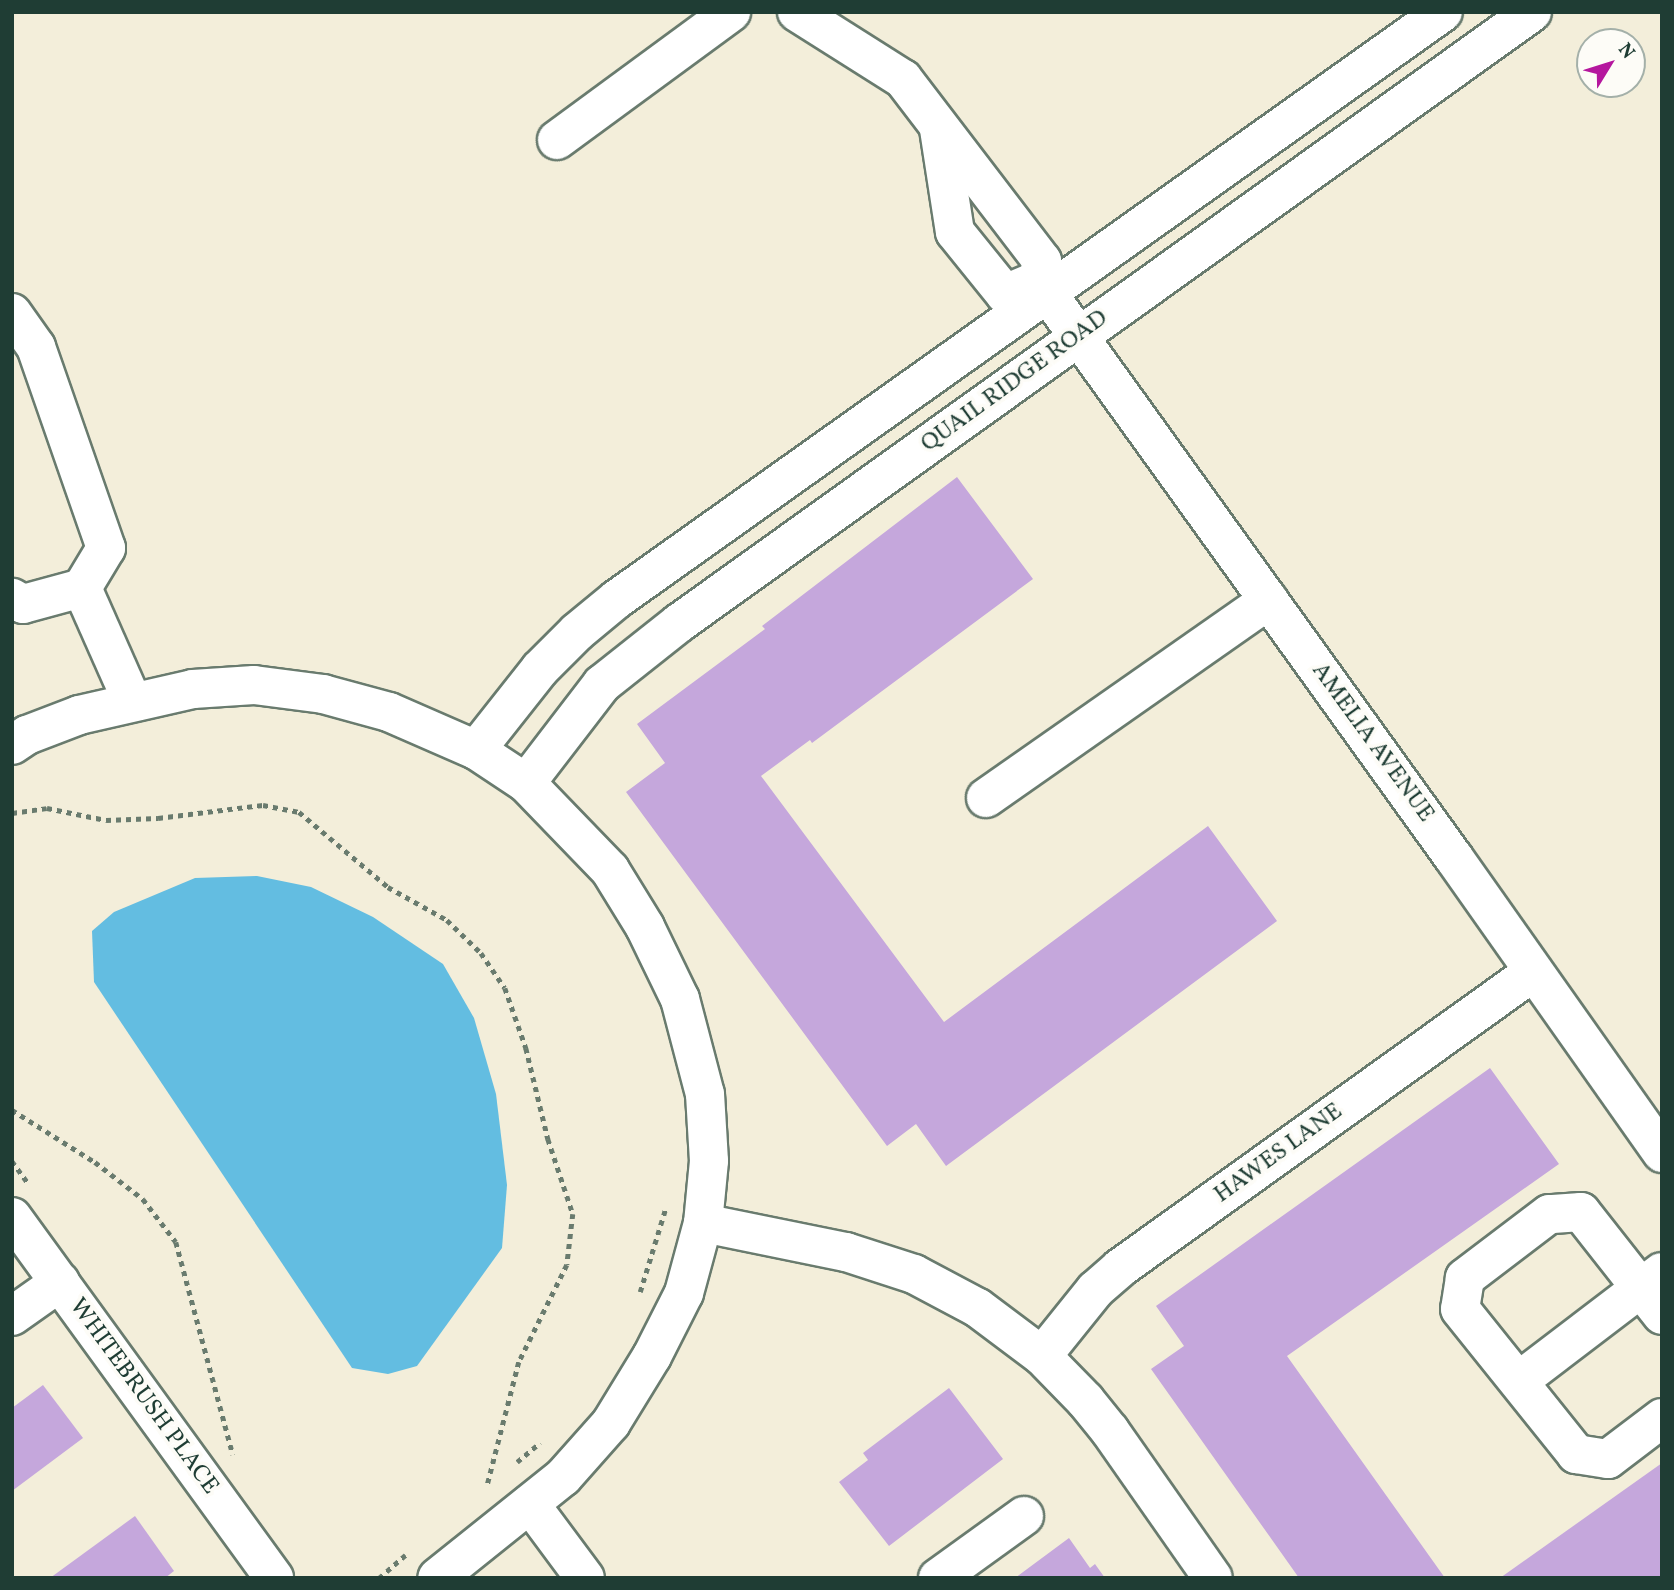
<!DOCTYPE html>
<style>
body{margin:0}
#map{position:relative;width:1674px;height:1590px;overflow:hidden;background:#f3eeda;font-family:Vollkorn,serif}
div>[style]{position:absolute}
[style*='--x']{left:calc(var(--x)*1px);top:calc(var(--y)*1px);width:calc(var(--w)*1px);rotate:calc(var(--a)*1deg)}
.water>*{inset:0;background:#63bde1}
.building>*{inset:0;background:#c5a7dc}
.path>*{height:4.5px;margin-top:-2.25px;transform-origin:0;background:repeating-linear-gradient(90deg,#697b6e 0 5px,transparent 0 10px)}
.roads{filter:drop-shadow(2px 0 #697b6e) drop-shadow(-2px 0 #697b6e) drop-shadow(0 2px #697b6e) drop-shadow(0 -2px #697b6e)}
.minor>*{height:38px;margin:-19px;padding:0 19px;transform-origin:19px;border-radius:19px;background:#fff}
span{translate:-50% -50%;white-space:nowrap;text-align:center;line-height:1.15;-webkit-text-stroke:7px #fdfcf7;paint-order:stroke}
.street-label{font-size:24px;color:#1f3d34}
.frame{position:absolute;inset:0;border:14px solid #1f3d34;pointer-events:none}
.north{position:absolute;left:1576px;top:28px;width:70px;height:70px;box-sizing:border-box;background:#fdfcf7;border:2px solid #a4b0a9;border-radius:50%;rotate:52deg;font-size:19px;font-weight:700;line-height:28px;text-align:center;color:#1f3d34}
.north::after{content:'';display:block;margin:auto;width:24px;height:32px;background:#b5179e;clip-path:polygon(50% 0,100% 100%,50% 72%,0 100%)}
</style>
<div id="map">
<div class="water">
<i style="clip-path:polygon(257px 876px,311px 887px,373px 917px,443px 964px,474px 1018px,496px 1094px,507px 1185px,502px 1248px,417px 1366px,388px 1374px,352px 1368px,94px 982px,92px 931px,114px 912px,195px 878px)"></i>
</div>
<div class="building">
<i style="clip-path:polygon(957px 477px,1033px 579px,812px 743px,810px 740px,761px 776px,944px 1022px,1208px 826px,1277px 921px,946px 1166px,916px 1124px,887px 1146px,626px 792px,665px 763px,637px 724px,765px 629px,762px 626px)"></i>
<i style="clip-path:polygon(1490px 1068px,1559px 1164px,1287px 1356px,1445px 1578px,1299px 1578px,1151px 1369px,1184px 1346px,1156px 1306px)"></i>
<i style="clip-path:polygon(43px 1385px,83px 1438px,12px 1491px,12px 1408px)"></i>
<i style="clip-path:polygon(949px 1388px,1003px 1459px,889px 1546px,839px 1482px,868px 1460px,863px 1453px)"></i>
<i style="clip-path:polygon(1662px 1463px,1662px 1578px,1500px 1578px)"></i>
<i style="clip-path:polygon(135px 1516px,174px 1571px,165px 1578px,50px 1578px)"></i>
<i style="clip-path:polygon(1069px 1538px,1090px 1568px,1095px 1564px,1105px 1578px,1015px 1578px)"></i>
</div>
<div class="path">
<i style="--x:12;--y:813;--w:35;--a:-8"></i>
<i style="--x:47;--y:808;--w:60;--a:11.5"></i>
<i style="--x:106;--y:820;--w:52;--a:-2.2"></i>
<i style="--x:158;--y:818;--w:106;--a:-7.1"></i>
<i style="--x:263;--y:805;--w:37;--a:11"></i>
<i style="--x:299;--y:812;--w:116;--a:40.1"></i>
<i style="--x:388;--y:887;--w:68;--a:29.2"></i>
<i style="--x:447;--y:920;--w:47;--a:44.1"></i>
<i style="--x:481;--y:953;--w:42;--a:55.6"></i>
<i style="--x:505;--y:988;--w:64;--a:70.7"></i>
<i style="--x:526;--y:1048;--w:94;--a:76.4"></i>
<i style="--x:548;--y:1139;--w:79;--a:71.6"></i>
<i style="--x:573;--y:1214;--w:51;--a:96.7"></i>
<i style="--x:567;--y:1265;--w:108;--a:116.3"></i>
<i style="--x:519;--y:1362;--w:129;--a:104.4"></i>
<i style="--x:12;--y:1110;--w:98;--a:32.1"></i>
<i style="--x:95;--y:1162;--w:61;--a:37.6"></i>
<i style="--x:143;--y:1199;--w:54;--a:52.5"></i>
<i style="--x:176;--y:1242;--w:220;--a:75"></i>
<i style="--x:12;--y:1161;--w:27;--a:54"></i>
<i style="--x:640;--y:1292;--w:86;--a:-73"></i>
<i style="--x:517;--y:1462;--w:30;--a:-40"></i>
<i style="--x:379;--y:1578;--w:35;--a:-41"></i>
</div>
<div class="roads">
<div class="minor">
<i style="--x:797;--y:12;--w:125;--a:32.3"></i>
<i style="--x:903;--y:79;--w:229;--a:52.6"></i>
<i style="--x:1042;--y:261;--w:19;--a:102"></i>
<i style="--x:1038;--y:280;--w:712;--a:54.26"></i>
<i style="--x:1454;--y:858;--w:361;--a:54.8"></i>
<i style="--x:939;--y:129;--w:104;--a:81.2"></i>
<i style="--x:955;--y:232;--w:80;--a:51.1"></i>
<i style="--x:1005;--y:294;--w:36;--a:-23"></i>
<i style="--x:557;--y:140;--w:216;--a:-36.3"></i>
<i style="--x:12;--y:313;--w:42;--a:54.8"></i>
<i style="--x:36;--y:347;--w:213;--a:70.8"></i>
<i style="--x:106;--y:548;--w:47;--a:121"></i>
<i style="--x:82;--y:588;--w:61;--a:164.8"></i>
<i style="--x:23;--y:604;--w:13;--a:-151"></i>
<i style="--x:82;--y:588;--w:124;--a:66.1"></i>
<i style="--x:12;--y:745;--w:18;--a:-34"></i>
<i style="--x:27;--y:735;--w:56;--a:-21"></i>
<i style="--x:79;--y:715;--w:117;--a:-12.8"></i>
<i style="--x:193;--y:689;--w:61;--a:-3.8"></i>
<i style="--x:254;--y:685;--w:70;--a:7.4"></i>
<i style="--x:323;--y:694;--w:68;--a:15.3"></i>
<i style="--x:389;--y:712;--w:95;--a:23.6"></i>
<i style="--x:476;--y:750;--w:60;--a:33.4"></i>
<i style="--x:526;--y:783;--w:121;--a:46"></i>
<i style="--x:610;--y:870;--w:67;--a:58.4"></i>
<i style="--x:645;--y:927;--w:80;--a:64.1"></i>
<i style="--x:680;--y:999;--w:98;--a:75.3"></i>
<i style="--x:705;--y:1094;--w:67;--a:86.6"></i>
<i style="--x:709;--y:1161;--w:62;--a:95.5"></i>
<i style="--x:703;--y:1223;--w:73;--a:105.2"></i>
<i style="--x:684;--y:1293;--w:71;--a:116.9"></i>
<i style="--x:652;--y:1356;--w:79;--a:121.5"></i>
<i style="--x:611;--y:1423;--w:72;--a:131.6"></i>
<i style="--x:563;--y:1477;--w:161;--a:141.3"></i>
<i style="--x:476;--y:750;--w:103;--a:-51.7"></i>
<i style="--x:540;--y:669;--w:52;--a:-45"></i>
<i style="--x:577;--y:632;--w:52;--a:-39.5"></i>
<i style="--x:617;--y:599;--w:1013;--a:-35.4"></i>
<i style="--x:526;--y:783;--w:125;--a:-52.5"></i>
<i style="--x:602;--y:684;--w:98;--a:-38.4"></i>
<i style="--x:679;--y:623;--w:1049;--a:-35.61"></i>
<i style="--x:986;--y:798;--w:345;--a:-35"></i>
<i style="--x:12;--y:1217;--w:446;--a:54"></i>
<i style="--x:703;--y:1223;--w:146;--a:11.5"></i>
<i style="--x:846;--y:1252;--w:71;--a:17.9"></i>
<i style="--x:914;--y:1274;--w:72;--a:28"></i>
<i style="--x:978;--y:1308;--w:80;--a:36.9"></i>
<i style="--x:1042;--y:1356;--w:62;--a:45.7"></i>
<i style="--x:1085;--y:1400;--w:40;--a:51"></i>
<i style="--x:1110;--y:1431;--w:179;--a:55"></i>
<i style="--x:1662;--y:1315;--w:131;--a:-128.2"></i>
<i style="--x:1581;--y:1212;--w:32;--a:176"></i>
<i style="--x:1549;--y:1214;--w:106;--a:142.7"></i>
<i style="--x:1465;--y:1278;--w:31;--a:99"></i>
<i style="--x:1460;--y:1309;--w:186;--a:51.3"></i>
<i style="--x:1576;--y:1454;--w:32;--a:9"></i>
<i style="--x:1608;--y:1459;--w:68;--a:-37.2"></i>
<i style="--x:12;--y:1316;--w:59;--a:-35.3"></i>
<i style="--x:1042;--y:1356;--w:85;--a:-51.2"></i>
<i style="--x:1095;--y:1290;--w:33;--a:-41"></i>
<i style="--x:1120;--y:1268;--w:508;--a:-35.63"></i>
<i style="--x:1520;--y:1380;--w:178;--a:-37.3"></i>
<i style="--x:530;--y:1504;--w:92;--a:53.4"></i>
<i style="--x:938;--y:1578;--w:106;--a:-35.8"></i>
</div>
</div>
<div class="street-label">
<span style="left:1015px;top:382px;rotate:-36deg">QUAIL RIDGE ROAD</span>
<span style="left:1372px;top:743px;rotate:54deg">AMELIA AVENUE</span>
<span style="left:1279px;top:1154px;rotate:-36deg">HAWES LANE</span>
<span style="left:143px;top:1397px;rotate:54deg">WHITEBRUSH PLACE</span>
</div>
<div class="frame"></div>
<div class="north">N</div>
</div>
